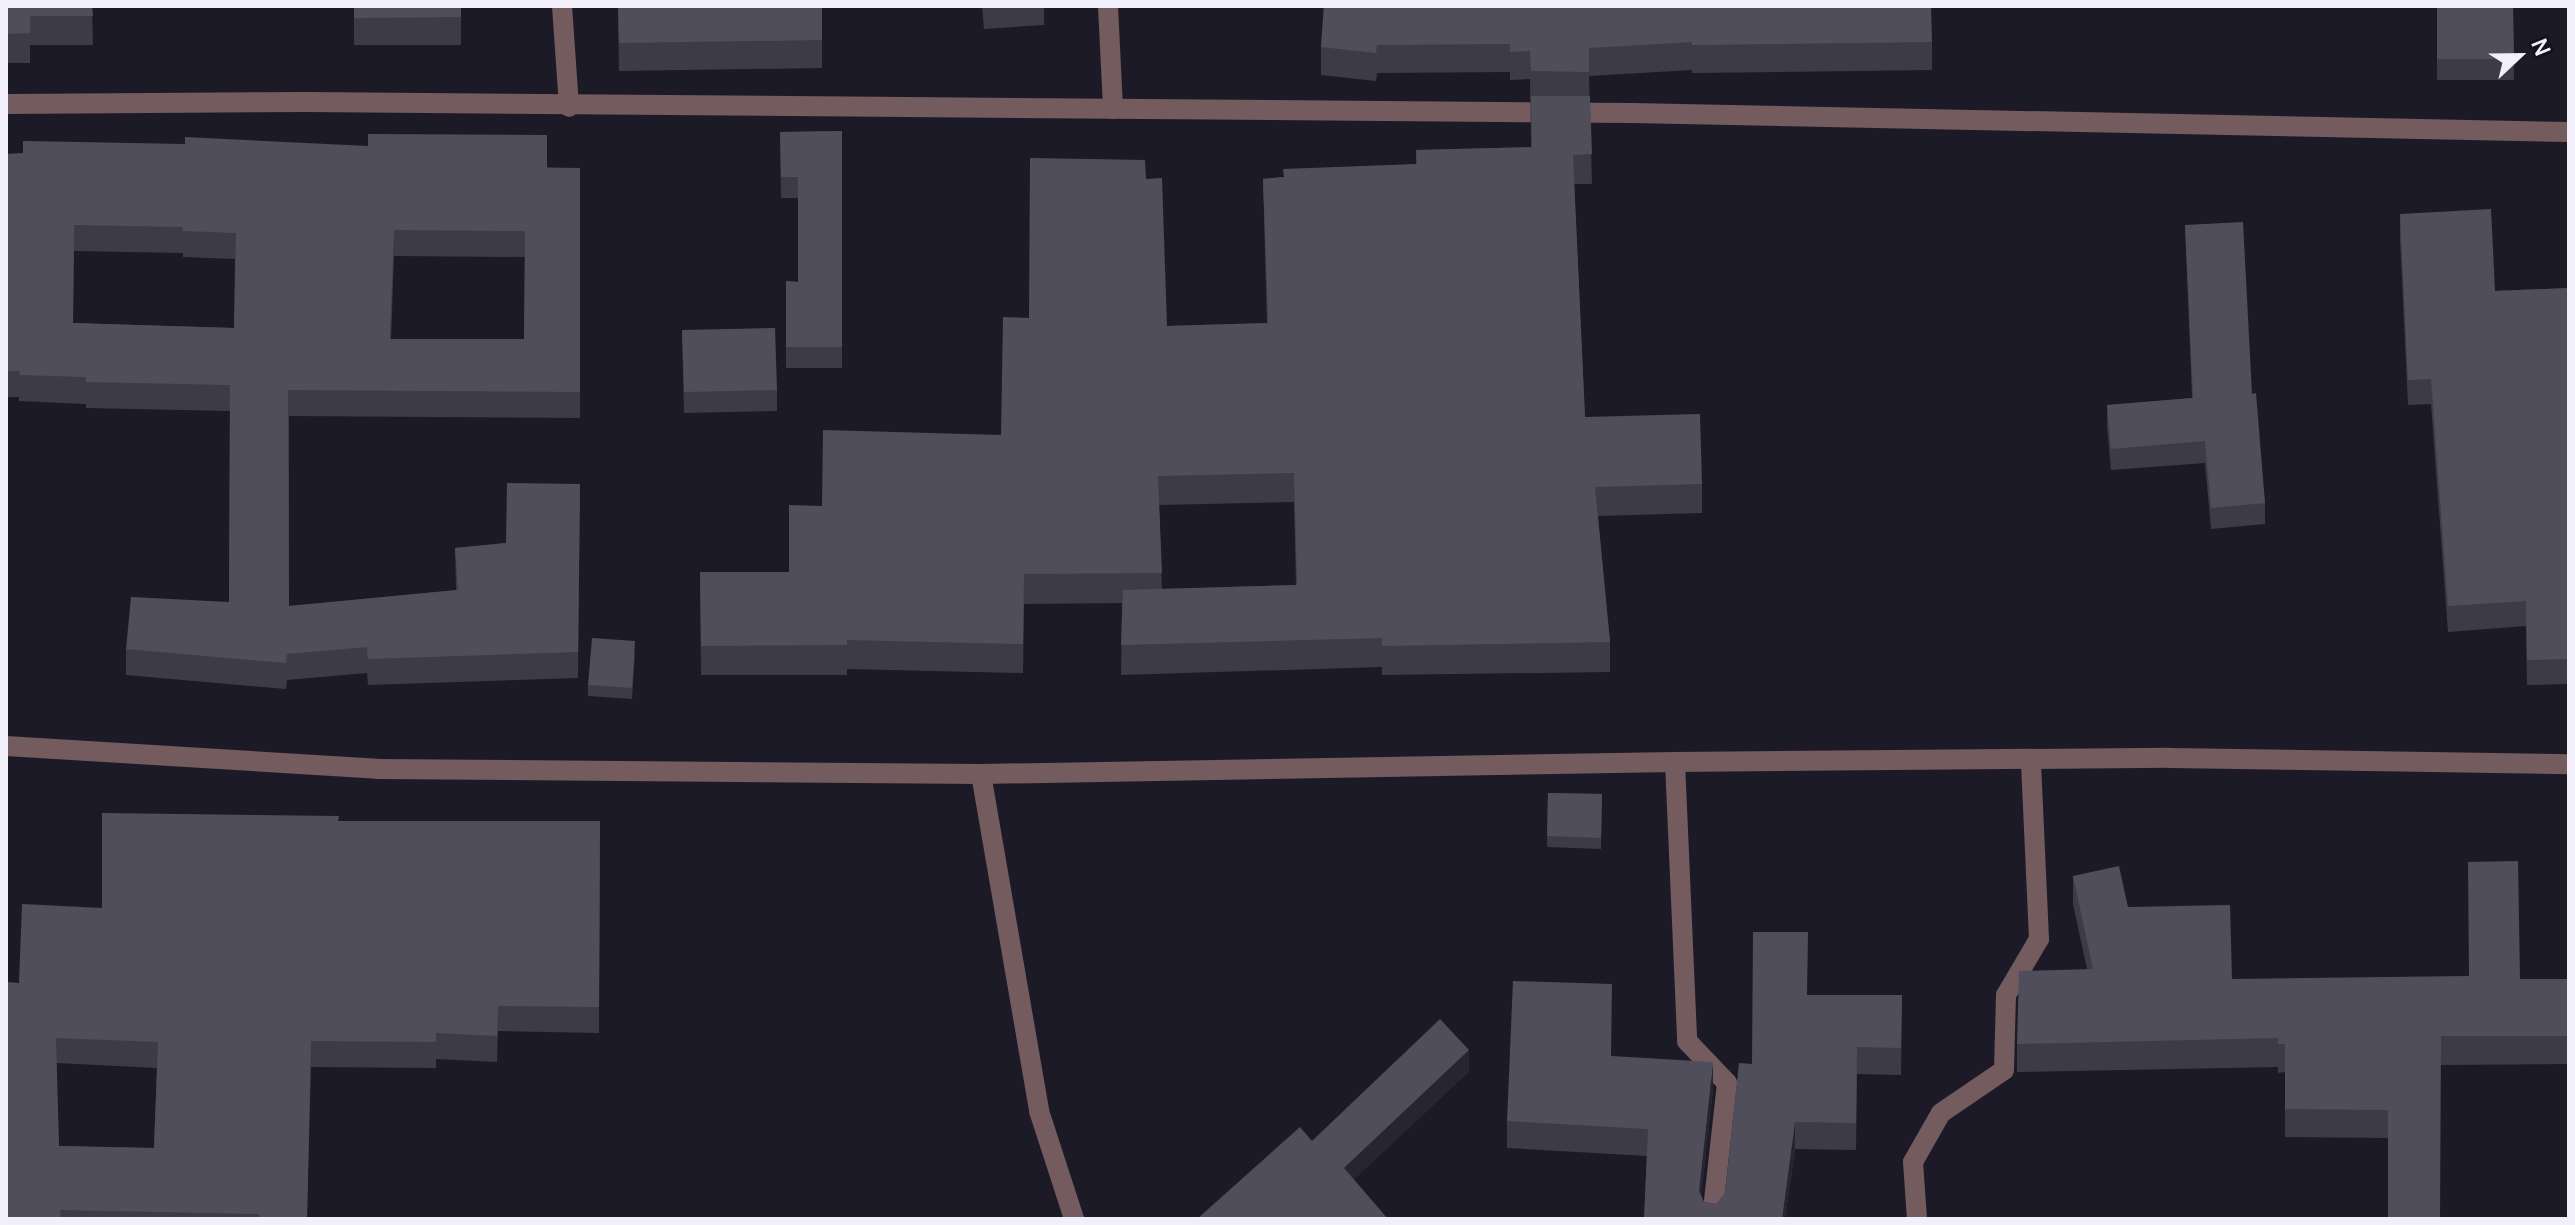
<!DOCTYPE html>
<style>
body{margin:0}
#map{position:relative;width:2575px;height:1225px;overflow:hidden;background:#1d1a27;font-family:Manrope,sans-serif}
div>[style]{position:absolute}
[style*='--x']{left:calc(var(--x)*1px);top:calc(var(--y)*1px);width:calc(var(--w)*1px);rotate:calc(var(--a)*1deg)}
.minor>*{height:20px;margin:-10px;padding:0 10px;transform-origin:10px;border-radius:10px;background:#735b5e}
.wall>*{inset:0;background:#3e3b48}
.shaded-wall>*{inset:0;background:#282533}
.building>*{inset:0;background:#514e5b}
span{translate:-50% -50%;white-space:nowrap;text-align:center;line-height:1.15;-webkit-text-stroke:7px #14111e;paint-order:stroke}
.frame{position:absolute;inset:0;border:8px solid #f1eff9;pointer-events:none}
.north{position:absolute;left:2479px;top:16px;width:80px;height:80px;-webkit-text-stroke:6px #14111e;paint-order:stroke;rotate:68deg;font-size:22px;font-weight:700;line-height:32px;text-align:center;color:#f1eff9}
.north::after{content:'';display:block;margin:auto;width:28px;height:36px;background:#f1eff9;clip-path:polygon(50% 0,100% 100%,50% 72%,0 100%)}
</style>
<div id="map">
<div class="minor">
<i style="--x:562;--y:6;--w:101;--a:86"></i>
<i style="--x:1108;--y:6;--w:103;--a:87.2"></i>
<i style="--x:6;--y:104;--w:301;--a:-0.4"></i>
<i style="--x:307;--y:102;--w:1325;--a:0.48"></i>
<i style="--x:1632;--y:113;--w:937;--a:1.16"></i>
<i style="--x:6;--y:746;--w:372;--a:3.5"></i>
<i style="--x:377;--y:769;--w:604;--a:0.47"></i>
<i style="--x:981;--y:774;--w:694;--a:-0.99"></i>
<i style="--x:1675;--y:762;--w:495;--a:-0.5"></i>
<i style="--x:2170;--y:758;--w:399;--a:0.9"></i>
<i style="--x:1675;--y:762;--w:279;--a:87.5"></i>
<i style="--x:1687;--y:1041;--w:58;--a:46.4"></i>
<i style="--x:1727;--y:1083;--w:137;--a:96.3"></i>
<i style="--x:981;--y:774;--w:342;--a:80.2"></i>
<i style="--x:1039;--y:1111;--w:114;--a:72"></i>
<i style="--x:1917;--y:1219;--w:57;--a:-94"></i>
<i style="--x:1913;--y:1162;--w:56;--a:-60.3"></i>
<i style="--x:1941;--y:1113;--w:76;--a:-34.3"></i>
<i style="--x:2004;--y:1070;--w:75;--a:-88.5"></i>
<i style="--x:2006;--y:995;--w:65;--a:-59.5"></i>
<i style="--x:2039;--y:939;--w:178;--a:-92.6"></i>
</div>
<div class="wall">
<i style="clip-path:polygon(6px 6px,92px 6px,93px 45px,30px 45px,30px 63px,6px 63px)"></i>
<i style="clip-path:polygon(354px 6px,461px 6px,461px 45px,354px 45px)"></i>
<i style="clip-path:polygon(618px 6px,822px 40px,822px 68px,619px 71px)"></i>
<i style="clip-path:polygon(982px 6px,1044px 6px,1044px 25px,984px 29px)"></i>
<i style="clip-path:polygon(evenodd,1324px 6px,1932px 42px,1932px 70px,1692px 73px,1692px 70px,1589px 76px,1592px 184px,1574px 184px,1585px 417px,1702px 484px,1702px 513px,1598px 516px,1610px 642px,1610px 672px,1382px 675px,1382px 667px,1121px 675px,1122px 603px,1024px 604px,1023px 673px,847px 669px,847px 675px,701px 675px,700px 572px,789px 572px,822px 506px,1001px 435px,1029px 318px,1146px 179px,1167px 326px,1267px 323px,1263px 179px,1416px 164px,1416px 150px,1531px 147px,1530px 79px,1510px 80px,1510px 72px,1377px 73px,1376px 81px,1321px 75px,1321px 47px,1324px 6px,1294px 502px,1296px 585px,1162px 589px,1159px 505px,1294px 502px)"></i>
<i style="clip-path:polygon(2437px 6px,2513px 6px,2514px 80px,2437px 80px)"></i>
<i style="clip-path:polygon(842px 131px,842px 368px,786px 368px,786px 281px,798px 282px,798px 198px,781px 198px,780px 132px)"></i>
<i style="clip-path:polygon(evenodd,6px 154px,580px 168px,580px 418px,289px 416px,289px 606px,456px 590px,455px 548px,506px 543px,580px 484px,578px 678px,368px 685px,367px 673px,287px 680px,286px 689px,126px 675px,126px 649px,229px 602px,230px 411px,86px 408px,86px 404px,19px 401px,19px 397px,6px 397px,6px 154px,74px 251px,183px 253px,183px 257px,235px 259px,234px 328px,73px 323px,74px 251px,6px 154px,394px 256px,525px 257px,524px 339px,391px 339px,394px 256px)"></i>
<i style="clip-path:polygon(2400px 214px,2495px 291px,2569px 288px,2569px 684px,2527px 685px,2526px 626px,2448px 632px,2431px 404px,2408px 405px,2400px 239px)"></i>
<i style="clip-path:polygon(2185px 225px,2252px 394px,2265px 503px,2265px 524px,2211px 529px,2205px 463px,2111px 470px,2107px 426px,2107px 405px,2192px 398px)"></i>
<i style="clip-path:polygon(682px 330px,777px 390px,777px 411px,684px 413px)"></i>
<i style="clip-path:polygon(635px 652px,632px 699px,588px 696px,588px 685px)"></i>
<i style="clip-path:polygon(1548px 793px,1602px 794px,1601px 849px,1547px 847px)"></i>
<i style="clip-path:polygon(evenodd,339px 821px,600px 821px,599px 1033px,498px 1031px,497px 1062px,436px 1059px,436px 1068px,311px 1067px,307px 1219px,6px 1219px,19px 983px,102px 908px,339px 821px,56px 1063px,157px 1068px,154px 1148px,59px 1146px,56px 1063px)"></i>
<i style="clip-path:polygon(2073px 876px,2128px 907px,2232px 979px,2569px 979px,2569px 1064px,2441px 1065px,2388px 1138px,2285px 1137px,2285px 1072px,2278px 1073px,2278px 1067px,2017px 1072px,2017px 1044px,2087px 969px,2073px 904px)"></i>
<i style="clip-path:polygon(1807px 995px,1902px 995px,1901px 1075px,1857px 1074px,1856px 1150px,1795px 1149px,1785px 1219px,1644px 1219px,1647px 1156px,1507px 1148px,1507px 1121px,1612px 1056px,1713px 1089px,1701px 1196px,1704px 1202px,1716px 1204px,1725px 1193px,1752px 1064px)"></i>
</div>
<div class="shaded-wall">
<i style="clip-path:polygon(1469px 1050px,1469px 1072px,1344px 1189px,1344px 1168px)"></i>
<i style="clip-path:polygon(1713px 1062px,1713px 1089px,1699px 1218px,1699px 1191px)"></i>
<i style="clip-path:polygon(1795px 1122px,1795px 1149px,1785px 1219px,1782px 1219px)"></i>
</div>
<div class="building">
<i style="clip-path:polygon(6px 6px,92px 6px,93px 16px,30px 16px,30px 33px,6px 34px)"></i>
<i style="clip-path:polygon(354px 6px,461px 6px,461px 17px,354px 18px)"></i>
<i style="clip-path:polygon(618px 6px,822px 6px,822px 40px,619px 43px)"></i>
<i style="clip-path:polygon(984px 6px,1008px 6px,984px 8px)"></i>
<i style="clip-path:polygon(1324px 6px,1931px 6px,1932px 42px,1692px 45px,1692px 42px,1589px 48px,1589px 72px,1531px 71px,1530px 51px,1510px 52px,1510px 44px,1377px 45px,1376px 53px,1321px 47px)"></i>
<i style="clip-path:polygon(2437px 6px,2513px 6px,2514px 59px,2437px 59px)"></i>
<i style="clip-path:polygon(1531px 96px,1590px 96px,1592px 154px,1573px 155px,1585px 417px,1700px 414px,1702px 484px,1595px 487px,1610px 642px,1382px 646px,1382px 638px,1121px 645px,1123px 590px,1297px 585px,1294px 473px,1158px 476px,1162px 573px,1024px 574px,1023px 644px,847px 640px,847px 645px,701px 646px,700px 572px,789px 572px,789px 505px,822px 506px,823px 430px,1001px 435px,1003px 317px,1029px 318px,1030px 158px,1145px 160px,1146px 179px,1162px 178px,1167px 326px,1268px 323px,1263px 179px,1284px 177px,1283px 169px,1417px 164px,1416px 150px,1532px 147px)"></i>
<i style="clip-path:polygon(842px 131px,842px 347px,786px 347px,786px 281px,798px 282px,798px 177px,781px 177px,780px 132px)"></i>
<i style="clip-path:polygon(evenodd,368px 134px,547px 135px,547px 168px,580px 168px,580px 392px,288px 390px,289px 606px,458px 590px,455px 548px,506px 543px,507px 483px,580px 484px,578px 652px,368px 659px,367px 647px,287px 654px,286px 663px,126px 649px,131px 597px,229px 602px,230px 385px,86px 382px,86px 377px,19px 375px,20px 371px,6px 371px,6px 154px,23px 153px,23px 141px,185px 144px,185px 137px,368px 146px,368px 134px,74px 225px,183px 227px,183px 231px,236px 233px,234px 328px,73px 323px,74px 225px,368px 134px,394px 230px,525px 231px,524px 339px,390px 339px,394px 230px)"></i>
<i style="clip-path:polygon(2491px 209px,2495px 291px,2569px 288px,2569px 659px,2527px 660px,2526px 601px,2448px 606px,2431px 379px,2408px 380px,2400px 214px)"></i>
<i style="clip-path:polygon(2243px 222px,2252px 394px,2256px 393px,2265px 503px,2211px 508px,2205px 441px,2111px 449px,2107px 405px,2193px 398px,2185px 225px)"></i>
<i style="clip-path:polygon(775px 328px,777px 390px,684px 392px,682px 330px)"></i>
<i style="clip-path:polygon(592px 638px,635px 641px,632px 688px,588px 685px)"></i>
<i style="clip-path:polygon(1548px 793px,1602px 794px,1601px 838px,1547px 836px)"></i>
<i style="clip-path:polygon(evenodd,102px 813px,339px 816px,338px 821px,600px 821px,599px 1007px,498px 1006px,497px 1036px,436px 1033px,436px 1042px,311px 1041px,307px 1219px,259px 1219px,259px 1214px,60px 1210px,61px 1219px,6px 1219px,6px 982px,19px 983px,22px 904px,102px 908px,102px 813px,56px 1038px,158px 1042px,154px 1148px,59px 1146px,56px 1038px)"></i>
<i style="clip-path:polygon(2518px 861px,2520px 979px,2569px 979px,2569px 1036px,2441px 1036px,2440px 1219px,2388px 1219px,2388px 1110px,2285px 1109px,2285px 1044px,2278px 1044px,2278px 1038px,2017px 1044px,2019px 971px,2093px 969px,2073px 876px,2119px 866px,2128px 907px,2230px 905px,2232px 979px,2469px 976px,2468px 862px)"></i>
<i style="clip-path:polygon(1753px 932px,1808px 932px,1807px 995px,1902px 995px,1901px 1048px,1857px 1047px,1856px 1123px,1795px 1122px,1782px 1219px,1644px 1219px,1648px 1129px,1507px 1121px,1513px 981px,1612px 984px,1611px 1056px,1713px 1062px,1699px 1191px,1704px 1202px,1716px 1204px,1725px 1193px,1739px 1063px,1752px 1064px)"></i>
<i style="clip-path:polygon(1440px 1019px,1469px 1050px,1344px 1168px,1388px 1219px,1197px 1219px,1300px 1127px,1312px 1141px)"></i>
</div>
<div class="frame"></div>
<div class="north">N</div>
</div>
